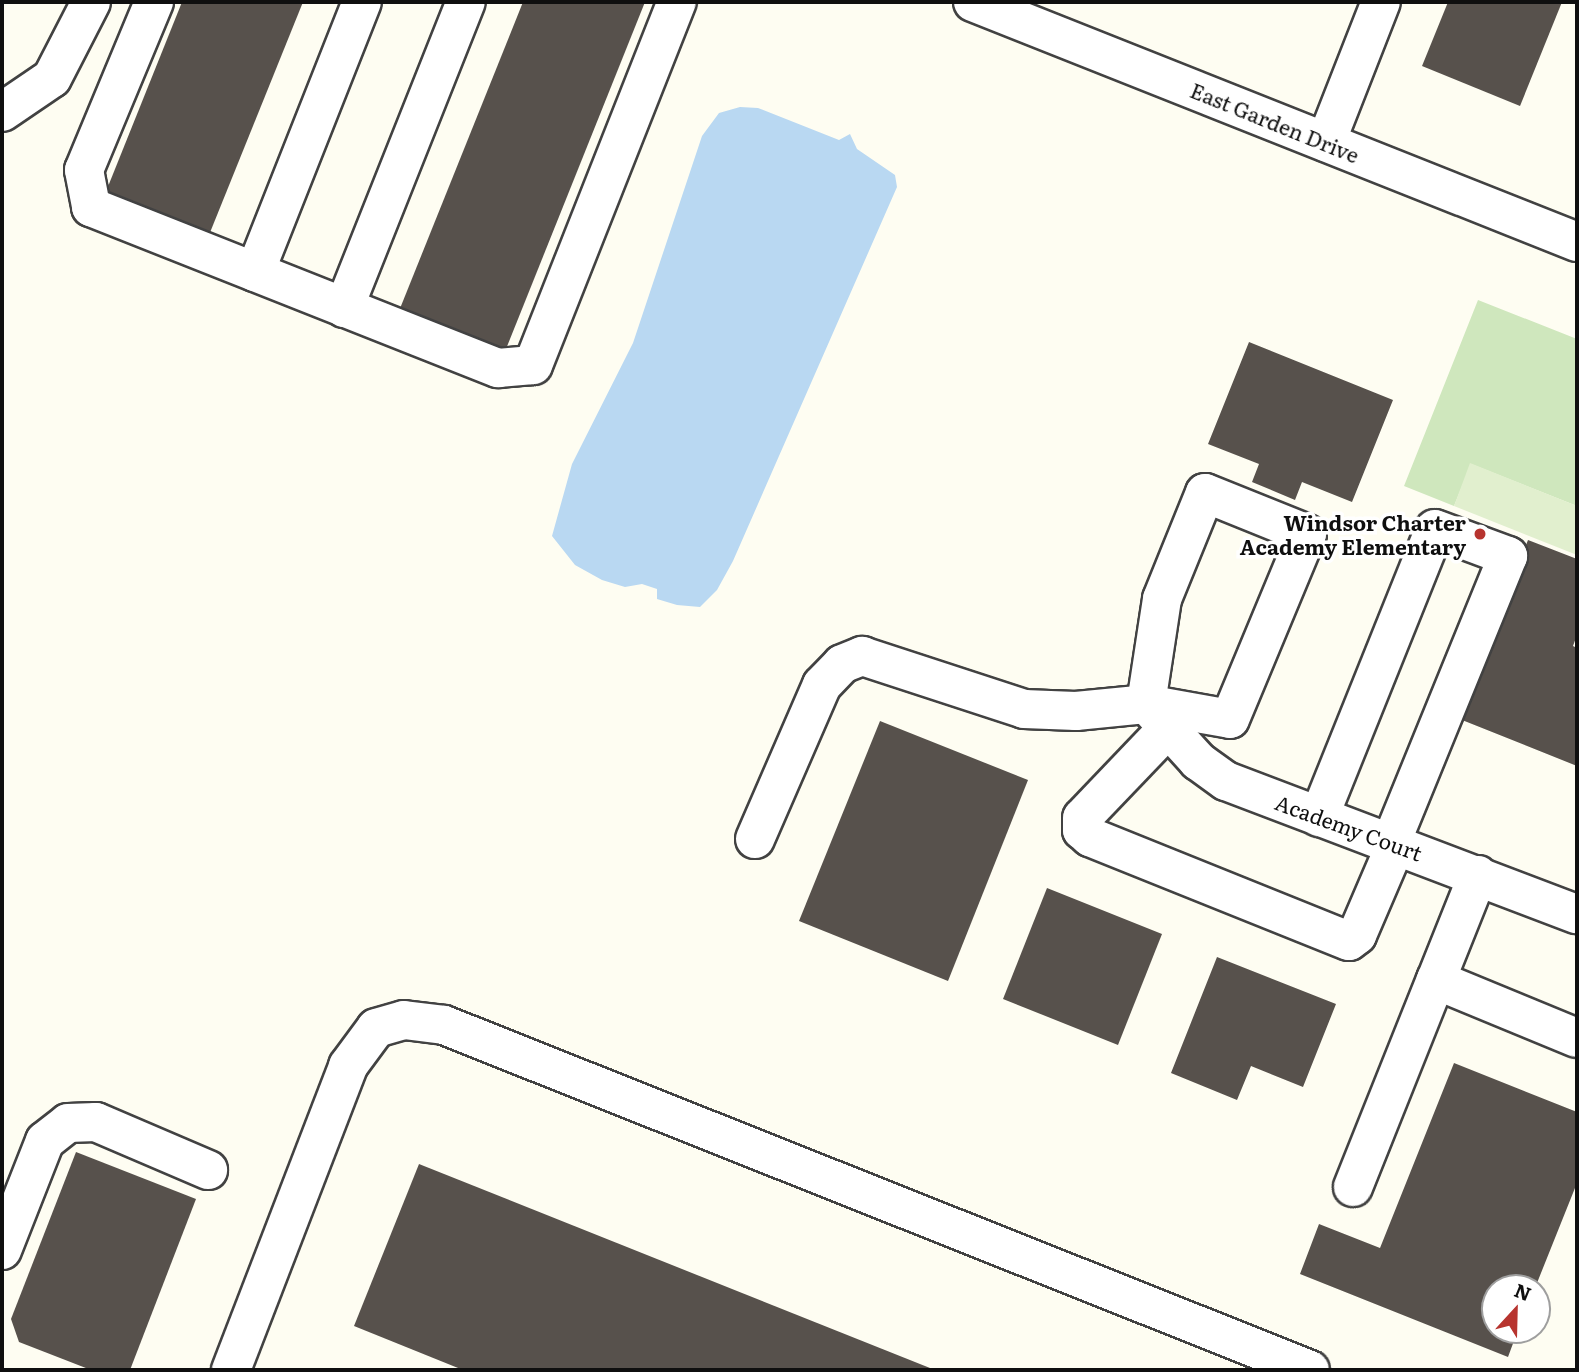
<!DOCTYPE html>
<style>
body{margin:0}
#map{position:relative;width:1579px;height:1372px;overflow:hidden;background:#fefdf2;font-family:Literata,serif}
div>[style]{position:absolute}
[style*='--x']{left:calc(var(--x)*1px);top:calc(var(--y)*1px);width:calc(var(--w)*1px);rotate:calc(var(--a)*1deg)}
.green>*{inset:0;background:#cfe7bd}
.pitch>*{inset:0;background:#e1efce}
.water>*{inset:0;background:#b9d8f2}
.building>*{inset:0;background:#57514c}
.roads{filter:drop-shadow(2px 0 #424242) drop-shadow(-2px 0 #424242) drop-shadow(0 2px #424242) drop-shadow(0 -2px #424242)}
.minor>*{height:38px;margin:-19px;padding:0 19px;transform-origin:19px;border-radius:19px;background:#fff}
.dots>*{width:19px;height:19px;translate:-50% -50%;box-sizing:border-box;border:4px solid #fff;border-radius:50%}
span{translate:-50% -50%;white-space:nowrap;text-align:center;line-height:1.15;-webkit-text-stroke:7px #fff;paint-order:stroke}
.street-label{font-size:21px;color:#0f0f0f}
.poi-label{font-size:21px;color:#0f0f0f;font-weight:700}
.right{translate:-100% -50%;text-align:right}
.frame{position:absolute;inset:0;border:4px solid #0f0f0f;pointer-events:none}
.north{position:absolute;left:1481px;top:1274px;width:70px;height:70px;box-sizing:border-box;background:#fff;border:2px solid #9f9f9f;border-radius:50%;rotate:22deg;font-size:19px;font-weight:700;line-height:28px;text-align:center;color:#0f0f0f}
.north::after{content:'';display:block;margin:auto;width:24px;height:32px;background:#b7342f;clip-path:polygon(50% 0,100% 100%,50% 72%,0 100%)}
</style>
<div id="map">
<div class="green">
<i style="clip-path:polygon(1478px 300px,1577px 339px,1577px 506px,1471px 464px,1454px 506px,1404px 486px)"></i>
</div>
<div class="pitch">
<i style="clip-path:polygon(1470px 463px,1577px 506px,1577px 555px,1454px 506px)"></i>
</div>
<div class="water">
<i style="clip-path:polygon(740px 107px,758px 108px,839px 140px,850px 134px,857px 149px,895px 175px,897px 187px,733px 561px,717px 590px,700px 607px,677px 605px,657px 599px,657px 589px,642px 584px,625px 587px,602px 580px,575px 565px,552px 536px,572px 464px,633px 343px,702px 136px,719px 113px)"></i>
</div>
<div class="building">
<i style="clip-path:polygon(182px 2px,303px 2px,209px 235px,105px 194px)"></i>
<i style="clip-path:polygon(523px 2px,645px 2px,504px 354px,399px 311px)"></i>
<i style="clip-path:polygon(1448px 2px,1562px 2px,1520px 106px,1422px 66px)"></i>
<i style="clip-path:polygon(1249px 342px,1393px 400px,1352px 502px,1302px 482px,1295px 500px,1252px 482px,1259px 464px,1208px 444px)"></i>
<i style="clip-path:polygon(1528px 540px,1577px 559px,1577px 635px,1573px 646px,1577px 648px,1577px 766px,1457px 718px)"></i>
<i style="clip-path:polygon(880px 721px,1028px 780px,948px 981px,799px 921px)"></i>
<i style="clip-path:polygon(1047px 888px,1162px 934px,1118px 1045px,1003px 999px)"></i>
<i style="clip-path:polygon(1217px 957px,1336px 1004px,1303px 1087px,1251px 1066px,1237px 1100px,1171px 1073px)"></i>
<i style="clip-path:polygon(1454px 1063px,1577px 1112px,1577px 1183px,1535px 1288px,1495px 1288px,1495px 1330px,1518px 1330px,1508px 1357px,1300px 1274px,1319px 1224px,1380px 1248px)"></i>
<i style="clip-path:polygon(76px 1152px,196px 1199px,130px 1370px,91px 1370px,19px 1342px,11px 1319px)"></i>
<i style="clip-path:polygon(419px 1164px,935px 1370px,463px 1370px,354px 1326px)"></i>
</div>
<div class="roads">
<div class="minor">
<i style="--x:154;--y:2;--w:182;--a:112.6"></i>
<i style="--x:84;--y:170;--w:38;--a:79"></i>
<i style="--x:91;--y:207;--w:438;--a:21.6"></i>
<i style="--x:498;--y:368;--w:35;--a:-5"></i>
<i style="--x:533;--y:365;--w:391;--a:-68.4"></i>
<i style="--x:973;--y:2;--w:650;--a:21.67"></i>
<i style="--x:2;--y:112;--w:60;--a:-34.2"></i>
<i style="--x:52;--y:78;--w:85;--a:-62.8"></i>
<i style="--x:1326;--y:142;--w:150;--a:-68.6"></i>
<i style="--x:255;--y:272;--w:290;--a:-68.4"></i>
<i style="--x:344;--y:308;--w:329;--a:-68.3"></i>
<i style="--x:1150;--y:708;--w:72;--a:47.8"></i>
<i style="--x:1198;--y:761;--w:34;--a:36"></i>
<i style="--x:1226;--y:781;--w:375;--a:20.8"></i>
<i style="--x:1168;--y:728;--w:124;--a:133.7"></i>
<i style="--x:1082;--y:818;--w:12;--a:90"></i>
<i style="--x:1082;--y:830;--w:11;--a:41"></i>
<i style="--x:1090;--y:837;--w:279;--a:21.9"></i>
<i style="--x:1349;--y:941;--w:10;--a:-37"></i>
<i style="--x:1357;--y:935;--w:99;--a:-66.8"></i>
<i style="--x:1319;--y:817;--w:310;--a:-68.1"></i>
<i style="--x:1435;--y:529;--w:78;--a:20.3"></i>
<i style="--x:1508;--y:556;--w:309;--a:112.2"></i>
<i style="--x:755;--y:839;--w:168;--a:-66.5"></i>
<i style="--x:822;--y:685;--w:29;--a:-46"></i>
<i style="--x:842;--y:664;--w:22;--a:-22"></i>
<i style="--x:862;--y:656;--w:170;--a:18.1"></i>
<i style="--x:1024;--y:709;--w:52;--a:2.2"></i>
<i style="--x:1076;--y:711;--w:70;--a:-5.7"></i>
<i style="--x:1146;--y:704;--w:85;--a:10.1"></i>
<i style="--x:1230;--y:719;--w:200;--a:-67.4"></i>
<i style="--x:1307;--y:534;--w:110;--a:-158.1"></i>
<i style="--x:1205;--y:493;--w:114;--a:112.1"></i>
<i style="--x:1162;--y:599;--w:106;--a:98.7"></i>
<i style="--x:1478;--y:875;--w:113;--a:111.8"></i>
<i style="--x:1436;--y:980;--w:152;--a:22.4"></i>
<i style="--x:1353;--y:1187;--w:223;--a:-68.2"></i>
<i style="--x:2;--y:1250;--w:117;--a:-68.5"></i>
<i style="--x:45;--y:1141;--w:29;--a:-38"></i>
<i style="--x:68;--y:1123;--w:28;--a:-2"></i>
<i style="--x:96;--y:1122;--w:122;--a:23.2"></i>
<i style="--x:231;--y:1370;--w:326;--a:-68.9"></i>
<i style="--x:348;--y:1066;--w:47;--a:-53.6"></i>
<i style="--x:376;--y:1028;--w:29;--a:-16"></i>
<i style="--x:404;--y:1020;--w:40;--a:7.1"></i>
<i style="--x:444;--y:1025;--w:932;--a:21.72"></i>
</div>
</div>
<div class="dots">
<i style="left:1480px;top:534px;background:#b7342f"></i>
</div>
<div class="street-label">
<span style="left:1275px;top:122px;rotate:22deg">East Garden Drive</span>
<span style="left:1349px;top:827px;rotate:20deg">Academy Court</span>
</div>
<div class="poi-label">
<span class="right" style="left:1466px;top:534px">Windsor Charter<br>Academy Elementary</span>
</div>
<div class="frame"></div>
<div class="north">N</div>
</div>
